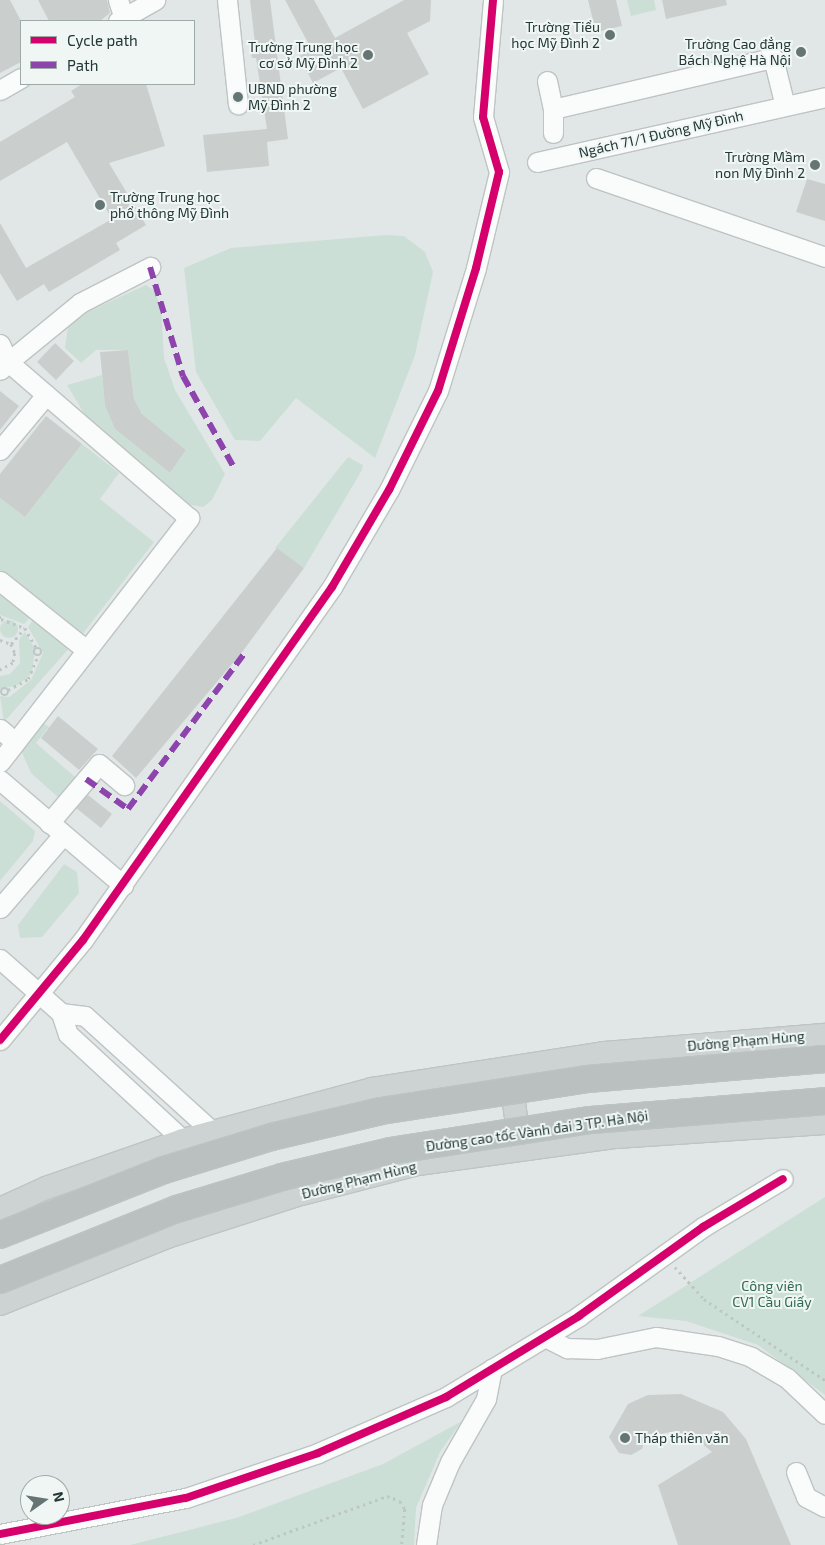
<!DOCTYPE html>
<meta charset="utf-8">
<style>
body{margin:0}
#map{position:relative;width:825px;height:1545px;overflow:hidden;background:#e1e7e6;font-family:"Exo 2",sans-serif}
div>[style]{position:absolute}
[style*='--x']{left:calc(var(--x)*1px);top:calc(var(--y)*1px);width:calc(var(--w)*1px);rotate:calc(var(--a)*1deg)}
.green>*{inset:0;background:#ccdfd6}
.round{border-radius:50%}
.building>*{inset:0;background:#cacfce}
.path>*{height:2.5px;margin-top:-1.25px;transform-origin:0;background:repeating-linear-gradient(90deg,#bfc7c6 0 2.5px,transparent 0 6.5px)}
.path>.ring{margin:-1.25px;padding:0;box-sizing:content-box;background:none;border:2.5px solid #bfc7c6;border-radius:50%}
.roads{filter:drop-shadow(1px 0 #bec4c3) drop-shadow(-1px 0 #bec4c3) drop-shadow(0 1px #bec4c3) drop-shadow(0 -1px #bec4c3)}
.minor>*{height:19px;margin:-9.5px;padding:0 9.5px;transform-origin:9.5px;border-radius:9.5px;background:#fafbfb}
.major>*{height:22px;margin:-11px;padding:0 11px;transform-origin:11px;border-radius:11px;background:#cdd3d3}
.bridges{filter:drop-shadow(1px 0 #bcc3c3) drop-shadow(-1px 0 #bcc3c3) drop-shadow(0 1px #bcc3c3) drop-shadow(0 -1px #bcc3c3)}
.highway-bridge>*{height:26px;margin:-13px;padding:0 13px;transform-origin:13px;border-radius:13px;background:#bac0c0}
.quiet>*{height:6px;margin-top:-3px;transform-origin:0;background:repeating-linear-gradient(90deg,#8e44ad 0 12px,transparent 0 18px)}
.cycleway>*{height:8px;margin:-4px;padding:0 4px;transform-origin:4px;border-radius:4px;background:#d6006c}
.dots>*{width:14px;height:14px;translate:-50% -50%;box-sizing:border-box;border:2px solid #eff6f4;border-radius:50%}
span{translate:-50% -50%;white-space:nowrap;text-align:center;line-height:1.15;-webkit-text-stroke:4px #eff6f4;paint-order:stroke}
.poi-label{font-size:14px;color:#223736}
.right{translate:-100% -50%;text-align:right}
.left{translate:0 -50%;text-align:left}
.street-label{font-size:14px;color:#223736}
.park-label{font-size:14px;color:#316a52}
.legend{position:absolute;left:20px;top:20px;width:175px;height:65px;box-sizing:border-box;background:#eff6f4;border:1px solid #9daaa8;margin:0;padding:6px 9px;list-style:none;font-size:15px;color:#223736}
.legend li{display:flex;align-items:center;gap:10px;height:25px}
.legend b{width:25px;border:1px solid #9daaa8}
.north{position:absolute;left:20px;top:1475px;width:50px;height:50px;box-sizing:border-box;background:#eff6f4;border:1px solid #9daaa8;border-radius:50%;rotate:77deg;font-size:14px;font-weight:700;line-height:20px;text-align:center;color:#223736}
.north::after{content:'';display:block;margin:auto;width:18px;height:22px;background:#657574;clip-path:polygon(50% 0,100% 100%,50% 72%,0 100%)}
</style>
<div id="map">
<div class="green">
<i style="clip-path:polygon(627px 0,654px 0,656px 10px,631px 16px)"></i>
<i style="clip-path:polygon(386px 235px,404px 236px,425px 252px,433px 272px,415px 355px,375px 458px,296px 398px,260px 441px,235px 440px,196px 372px,184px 268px,231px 248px)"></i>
<i style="clip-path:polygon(146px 285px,155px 291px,161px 309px,164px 358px,175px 390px,225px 474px,212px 500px,203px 507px,181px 503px,88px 420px,67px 385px,102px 375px,105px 406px,115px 429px,170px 473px,186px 450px,142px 414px,134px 399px,128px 350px,96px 350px,81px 363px,65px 348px,68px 327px,87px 312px)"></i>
<i style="clip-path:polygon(82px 444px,119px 473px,100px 499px,154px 542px,81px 636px,0 572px,0 498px,25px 517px)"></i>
<i style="clip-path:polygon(348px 457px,363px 465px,362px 470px,304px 568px,275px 548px)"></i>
<i style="clip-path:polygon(0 584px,35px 612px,24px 624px,0 615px)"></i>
<i style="clip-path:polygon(37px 614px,71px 646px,4px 722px,0 696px,9px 697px,31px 680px,43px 653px,28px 627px)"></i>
<i class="round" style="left:0;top:620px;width:18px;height:18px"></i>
<i style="clip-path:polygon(25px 632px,35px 649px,32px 673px,18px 685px,0 689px,0 676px,10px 674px,20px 663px,19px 640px)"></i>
<i style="clip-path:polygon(43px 723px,49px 727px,36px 743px,75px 777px,59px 798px,31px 773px,20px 748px)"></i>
<i style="clip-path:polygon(0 801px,35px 831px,33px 841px,0 881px)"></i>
<i style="clip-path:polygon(64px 864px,77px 872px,79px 893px,42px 937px,20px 938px,18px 925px)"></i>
<i style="clip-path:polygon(825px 1197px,825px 1395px,758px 1345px,686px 1321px,638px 1316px)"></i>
<i style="clip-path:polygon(462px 1421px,440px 1452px,416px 1508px,414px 1545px,130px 1545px,236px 1518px,383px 1464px)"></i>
</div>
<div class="building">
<i style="clip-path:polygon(0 0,10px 0,21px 21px,21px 62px,0 73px)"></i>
<i style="clip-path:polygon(38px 0,107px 0,110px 13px,100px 21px,49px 21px)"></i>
<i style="clip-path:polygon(250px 0,270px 0,288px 139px,267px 142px,269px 166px,207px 172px,203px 135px,267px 129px,256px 58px,252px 58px,250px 44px,255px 43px)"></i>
<i style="clip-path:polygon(285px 0,314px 0,335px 38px,404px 0,431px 0,430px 21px,407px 33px,429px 74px,363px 109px,341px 68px,313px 83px,299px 56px,312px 50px)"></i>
<i style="clip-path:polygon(588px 0,616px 0,622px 26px,596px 32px)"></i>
<i style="clip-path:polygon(662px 0,726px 0,727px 5px,666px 19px)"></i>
<i style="clip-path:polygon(82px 84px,146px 84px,165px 146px,109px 163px,146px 225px,116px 243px,120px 250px,49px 292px,44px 284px,17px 301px,0 273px,0 223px,26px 268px,112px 219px,67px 142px,0 181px,0 142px,75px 97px,71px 91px)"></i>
<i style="clip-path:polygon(807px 179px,825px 184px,825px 221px,796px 212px)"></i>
<i style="clip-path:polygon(55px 343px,74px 361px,56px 380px,37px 362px)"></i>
<i style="clip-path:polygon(128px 350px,134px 399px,142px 414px,186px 450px,170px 473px,115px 429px,105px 406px,100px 352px)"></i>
<i style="clip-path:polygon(0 391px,19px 406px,0 430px)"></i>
<i style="clip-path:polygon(46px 416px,82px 444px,25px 517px,0 498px,0 474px)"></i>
<i style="clip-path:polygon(277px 548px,304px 568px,243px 651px,136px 778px,112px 756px)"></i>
<i style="clip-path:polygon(58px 716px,98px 749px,79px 770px,41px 738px)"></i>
<i style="clip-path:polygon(88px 795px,112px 814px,101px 828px,76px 808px)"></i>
<i style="clip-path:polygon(681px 1394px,723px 1412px,746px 1439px,791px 1545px,678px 1545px,658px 1485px,712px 1452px,698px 1440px,676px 1431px,646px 1437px,642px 1449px,631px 1455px,619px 1453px,609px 1437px,628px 1404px,648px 1395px)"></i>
</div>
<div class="path">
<i style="--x:0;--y:616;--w:6;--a:90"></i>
<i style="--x:1;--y:619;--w:26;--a:21"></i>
<i style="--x:25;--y:628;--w:24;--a:60"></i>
<i style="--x:0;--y:640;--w:12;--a:20"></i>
<i style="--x:11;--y:644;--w:10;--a:66"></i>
<i style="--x:15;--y:653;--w:10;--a:101"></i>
<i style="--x:13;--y:663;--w:15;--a:152"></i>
<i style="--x:11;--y:644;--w:21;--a:-49"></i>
<i class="ring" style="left:34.5px;top:648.5px;width:4.5px;height:4.5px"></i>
<i class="ring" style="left:1px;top:688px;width:5.5px;height:5.5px"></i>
<i style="--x:8;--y:690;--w:23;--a:-29"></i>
<i style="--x:28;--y:679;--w:25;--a:-67"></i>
<i style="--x:675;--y:1267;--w:43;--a:47.8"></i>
<i style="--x:704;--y:1299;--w:146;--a:33.8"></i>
<i style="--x:253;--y:1545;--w:143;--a:-20.1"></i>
<i style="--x:387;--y:1496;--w:14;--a:21"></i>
<i style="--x:400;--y:1501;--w:9;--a:58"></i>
<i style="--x:405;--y:1509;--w:36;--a:95"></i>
</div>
<div class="roads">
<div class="minor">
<i style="--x:118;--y:0;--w:19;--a:72"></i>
<i style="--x:227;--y:0;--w:105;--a:84"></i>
<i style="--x:118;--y:21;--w:43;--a:-29.6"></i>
<i style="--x:547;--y:81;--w:29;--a:78"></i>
<i style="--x:0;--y:90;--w:24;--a:-30"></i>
<i style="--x:553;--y:133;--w:24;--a:-90"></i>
<i style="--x:553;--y:109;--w:226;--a:-13.1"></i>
<i style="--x:773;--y:58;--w:49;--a:76"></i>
<i style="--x:537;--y:162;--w:295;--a:-12.7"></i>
<i style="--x:596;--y:178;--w:242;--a:19"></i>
<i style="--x:0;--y:344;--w:20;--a:66"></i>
<i style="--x:8;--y:362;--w:11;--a:135"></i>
<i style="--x:0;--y:450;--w:72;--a:-50.1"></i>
<i style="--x:0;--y:581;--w:107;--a:38.6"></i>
<i style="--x:0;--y:729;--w:20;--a:41"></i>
<i style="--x:0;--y:762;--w:309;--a:-52.2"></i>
<i style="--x:189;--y:518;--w:239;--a:-139.2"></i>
<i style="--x:8;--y:362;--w:93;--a:-39.3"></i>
<i style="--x:80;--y:303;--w:79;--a:-27.2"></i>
<i style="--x:0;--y:780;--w:162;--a:40.5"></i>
<i style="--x:49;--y:823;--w:77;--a:-49.7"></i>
<i style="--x:99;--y:764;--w:33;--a:40"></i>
<i style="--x:0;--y:908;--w:96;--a:-49.2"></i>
<i style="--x:0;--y:959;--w:81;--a:41.5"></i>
<i style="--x:61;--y:1013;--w:22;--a:72"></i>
<i style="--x:68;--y:1034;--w:156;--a:42.7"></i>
<i style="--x:61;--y:1013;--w:24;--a:7"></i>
<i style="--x:85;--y:1016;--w:173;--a:42.2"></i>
<i style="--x:0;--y:1040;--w:130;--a:-50.3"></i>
<i style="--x:83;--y:940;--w:432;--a:-54.8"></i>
<i style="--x:332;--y:587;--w:113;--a:-59.6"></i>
<i style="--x:389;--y:490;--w:110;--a:-63.7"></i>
<i style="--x:438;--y:391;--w:129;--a:-72.8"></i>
<i style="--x:476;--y:268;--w:99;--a:-76.5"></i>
<i style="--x:499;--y:172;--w:57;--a:-106.2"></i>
<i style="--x:483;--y:117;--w:117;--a:-85.1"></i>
<i style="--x:545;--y:1337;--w:25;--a:27"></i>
<i style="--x:567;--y:1348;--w:30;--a:2"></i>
<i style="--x:597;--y:1349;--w:60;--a:-11.5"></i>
<i style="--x:656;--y:1337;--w:63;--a:8.3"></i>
<i style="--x:718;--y:1346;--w:35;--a:18"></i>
<i style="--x:751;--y:1357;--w:42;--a:30.3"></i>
<i style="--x:787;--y:1378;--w:52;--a:43.5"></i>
<i style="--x:796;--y:1472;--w:27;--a:68"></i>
<i style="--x:806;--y:1497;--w:21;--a:28"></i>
<i style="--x:0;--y:1534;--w:189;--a:-11"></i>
<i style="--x:186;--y:1498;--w:139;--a:-18.8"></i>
<i style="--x:318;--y:1453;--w:140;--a:-23.6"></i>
<i style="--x:446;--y:1397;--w:156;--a:-31.3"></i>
<i style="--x:579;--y:1316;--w:153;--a:-35.7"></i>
<i style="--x:703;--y:1227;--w:93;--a:-31"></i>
<i style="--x:426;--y:1545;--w:40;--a:-81.5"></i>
<i style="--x:432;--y:1505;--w:47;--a:-67.3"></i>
<i style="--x:450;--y:1462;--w:73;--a:-60.3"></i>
<i style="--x:486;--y:1399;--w:31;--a:-79"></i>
</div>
<div class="major">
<i style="--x:510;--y:1073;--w:75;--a:82.3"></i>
<i style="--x:0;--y:1209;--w:51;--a:-24.5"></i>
<i style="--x:46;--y:1188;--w:145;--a:-19.3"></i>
<i style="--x:183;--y:1140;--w:196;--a:-15.1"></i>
<i style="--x:372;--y:1089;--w:235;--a:-8.8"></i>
<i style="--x:604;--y:1053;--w:222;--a:-4.7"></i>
<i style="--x:0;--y:1304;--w:183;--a:-21.8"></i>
<i style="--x:170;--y:1236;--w:138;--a:-17.8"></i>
<i style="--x:301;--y:1194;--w:121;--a:-14.4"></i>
<i style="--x:418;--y:1164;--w:200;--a:-7.8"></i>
<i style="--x:616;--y:1137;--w:209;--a:-3.8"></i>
</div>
</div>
<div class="bridges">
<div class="highway-bridge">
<i style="--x:0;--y:1235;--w:176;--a:-21.6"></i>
<i style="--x:164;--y:1170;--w:112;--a:-17.1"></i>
<i style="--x:271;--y:1137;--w:113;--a:-13.3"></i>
<i style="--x:381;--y:1111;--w:208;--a:-8.8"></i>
<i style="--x:587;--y:1079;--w:239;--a:-4.8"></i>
<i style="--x:0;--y:1280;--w:191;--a:-21.9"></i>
<i style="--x:177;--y:1209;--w:110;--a:-16.9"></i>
<i style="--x:282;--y:1177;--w:111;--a:-13.5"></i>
<i style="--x:390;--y:1151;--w:203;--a:-8.8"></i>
<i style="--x:591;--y:1120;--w:235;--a:-4.6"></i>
</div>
</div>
<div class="quiet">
<i style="--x:150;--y:267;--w:114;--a:73.2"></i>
<i style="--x:183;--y:376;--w:103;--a:60.9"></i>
<i style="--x:86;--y:779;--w:52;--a:35.5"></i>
<i style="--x:128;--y:809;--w:197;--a:-53.2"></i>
</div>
<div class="cycleway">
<i style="--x:0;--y:1040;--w:130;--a:-50.3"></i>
<i style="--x:83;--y:940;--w:432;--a:-54.8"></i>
<i style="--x:332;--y:587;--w:113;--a:-59.6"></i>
<i style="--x:389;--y:490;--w:110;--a:-63.7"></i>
<i style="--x:438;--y:391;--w:129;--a:-72.8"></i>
<i style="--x:476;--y:268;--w:99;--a:-76.5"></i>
<i style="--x:499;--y:172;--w:57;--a:-106.2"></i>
<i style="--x:483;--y:117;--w:117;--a:-85.1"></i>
<i style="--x:0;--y:1534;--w:189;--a:-11"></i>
<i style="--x:186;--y:1498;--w:139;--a:-18.8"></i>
<i style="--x:318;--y:1453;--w:140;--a:-23.6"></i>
<i style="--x:446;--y:1397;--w:156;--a:-31.3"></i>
<i style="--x:579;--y:1316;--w:153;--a:-35.7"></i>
<i style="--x:703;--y:1227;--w:93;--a:-31"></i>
</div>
<div class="dots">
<i style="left:610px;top:35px;background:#657574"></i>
<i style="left:801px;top:52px;background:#657574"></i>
<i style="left:368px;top:55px;background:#657574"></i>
<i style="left:238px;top:97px;background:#657574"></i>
<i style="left:815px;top:165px;background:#657574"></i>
<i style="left:100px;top:205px;background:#657574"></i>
<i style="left:625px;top:1438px;background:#657574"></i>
</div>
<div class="poi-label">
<span class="right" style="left:600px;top:35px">Trường Tiểu<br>học Mỹ Đình 2</span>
<span class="right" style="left:791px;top:52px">Trường Cao đẳng<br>Bách Nghệ Hà Nội</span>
<span class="right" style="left:358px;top:55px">Trường Trung học<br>cơ sở Mỹ Đình 2</span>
<span class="left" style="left:248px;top:97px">UBND phường<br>Mỹ Đình 2</span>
<span class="right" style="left:805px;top:165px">Trường Mầm<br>non Mỹ Đình 2</span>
<span class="left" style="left:110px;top:205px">Trường Trung học<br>phổ thông Mỹ Đình</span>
<span class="left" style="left:635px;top:1438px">Tháp thiên văn</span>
</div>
<div class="street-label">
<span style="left:661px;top:134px;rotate:-13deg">Ngách 71/1 Đường Mỹ Đình</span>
<span style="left:746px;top:1041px;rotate:-5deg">Đường Phạm Hùng</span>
<span style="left:537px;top:1131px;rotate:-8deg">Đường cao tốc Vành đai 3 TP. Hà Nội</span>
<span style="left:359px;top:1180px;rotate:-14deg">Đường Phạm Hùng</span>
</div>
<div class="park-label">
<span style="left:772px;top:1294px">Công viên<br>CV1 Cầu Giấy</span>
</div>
<ul class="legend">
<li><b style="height:6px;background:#d6006c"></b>Cycle path</li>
<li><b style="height:6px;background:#8e44ad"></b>Path</li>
</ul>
<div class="north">N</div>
</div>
